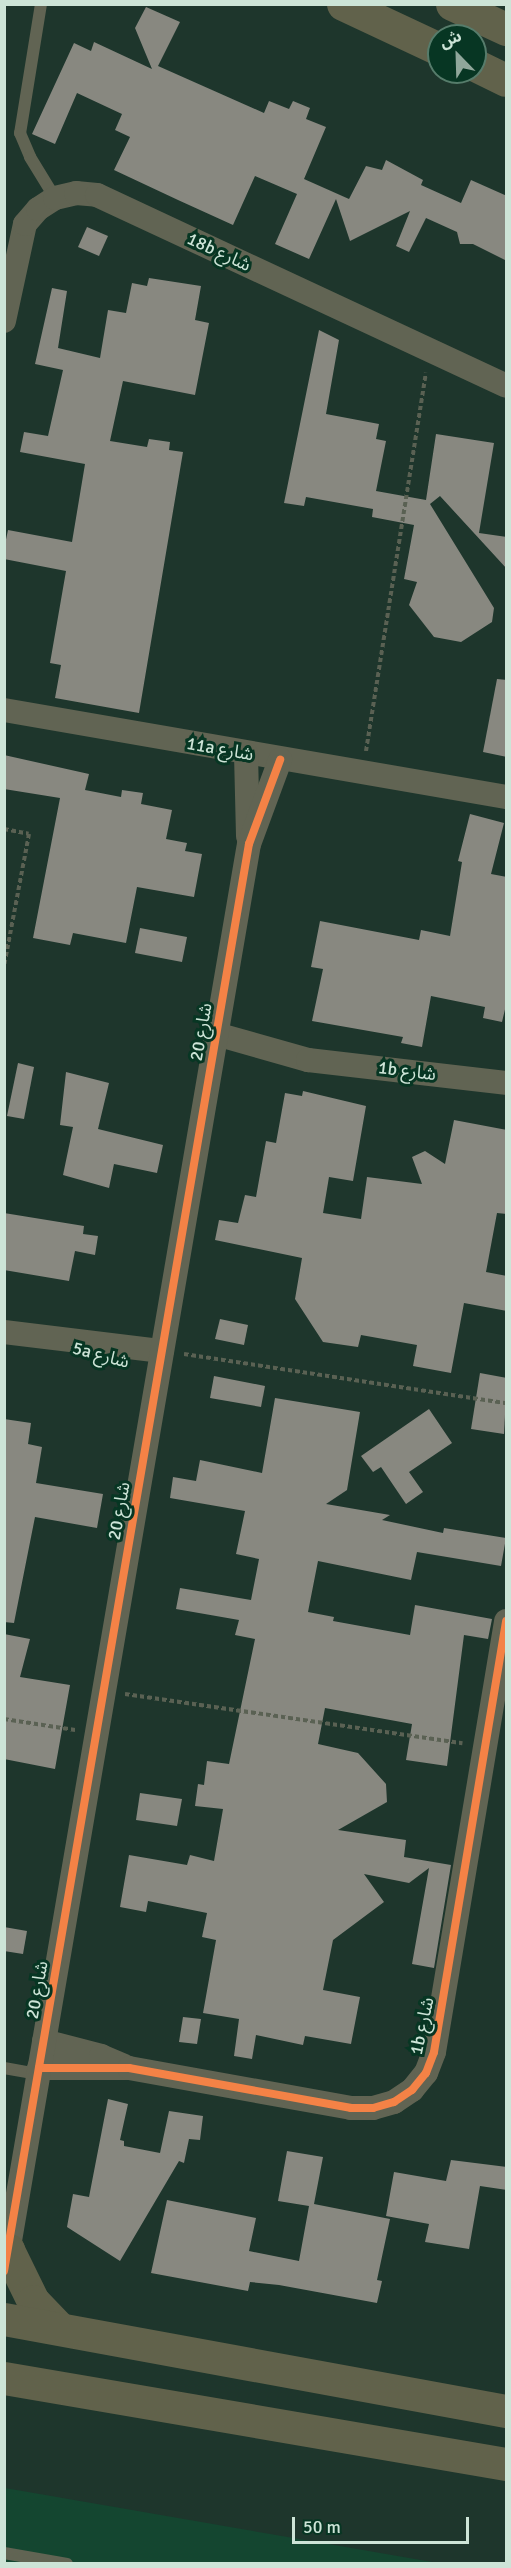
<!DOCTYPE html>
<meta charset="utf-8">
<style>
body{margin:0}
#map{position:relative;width:511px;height:2568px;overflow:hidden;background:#1e362c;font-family:Signika,"Noto Sans Arabic",sans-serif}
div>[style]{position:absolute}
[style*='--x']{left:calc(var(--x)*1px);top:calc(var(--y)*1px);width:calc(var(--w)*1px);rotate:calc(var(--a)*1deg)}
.built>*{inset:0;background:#144630}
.building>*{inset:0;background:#888880}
.path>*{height:4px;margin-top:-2px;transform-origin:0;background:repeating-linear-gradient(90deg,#5a6153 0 4.5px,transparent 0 7.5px)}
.lane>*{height:12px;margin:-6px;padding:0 6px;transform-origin:6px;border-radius:6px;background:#616453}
.street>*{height:24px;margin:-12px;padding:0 12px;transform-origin:12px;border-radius:12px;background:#616453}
.secondary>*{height:33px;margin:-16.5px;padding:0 16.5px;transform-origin:16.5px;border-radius:16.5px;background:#61624b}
.cycleway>*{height:8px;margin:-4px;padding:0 4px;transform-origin:4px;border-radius:4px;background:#f48246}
span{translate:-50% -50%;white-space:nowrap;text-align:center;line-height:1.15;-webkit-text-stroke:6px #073623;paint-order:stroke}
.street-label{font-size:18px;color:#cde4d7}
.frame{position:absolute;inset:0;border:6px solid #cde4d7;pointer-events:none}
.north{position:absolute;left:427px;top:24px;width:60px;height:60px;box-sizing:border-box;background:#073623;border:2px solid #567c6b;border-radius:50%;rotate:337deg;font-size:16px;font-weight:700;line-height:24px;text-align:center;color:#cde4d7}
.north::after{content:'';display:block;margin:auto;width:21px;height:27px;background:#90a79b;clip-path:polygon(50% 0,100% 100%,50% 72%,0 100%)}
.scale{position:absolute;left:292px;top:2517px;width:177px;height:27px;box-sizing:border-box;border:3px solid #cde4d7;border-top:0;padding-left:8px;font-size:18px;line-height:21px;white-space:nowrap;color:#cde4d7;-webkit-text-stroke:4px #073623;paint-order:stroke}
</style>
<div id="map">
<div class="built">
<i style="clip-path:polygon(5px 2488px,438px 2563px,5px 2563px)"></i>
</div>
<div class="building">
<i style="clip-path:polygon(146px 7px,180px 22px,158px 66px,264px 113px,269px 101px,289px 109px,293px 101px,310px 108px,306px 119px,326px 127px,304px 179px,349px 199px,366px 166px,382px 170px,386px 160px,423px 180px,421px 185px,461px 203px,471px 180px,507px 196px,507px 261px,473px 244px,460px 244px,457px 232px,426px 218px,409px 252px,396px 246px,410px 211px,350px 241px,336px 199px,309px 259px,275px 244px,297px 194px,255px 176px,233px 225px,178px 200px,114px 170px,130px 137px,115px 130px,122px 114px,77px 93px,55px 144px,32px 134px,74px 43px,91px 51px,94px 42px,152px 69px,135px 28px)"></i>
<i style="clip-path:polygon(87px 227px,108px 236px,99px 256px,78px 247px)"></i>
<i style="clip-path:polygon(149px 278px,201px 286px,195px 320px,209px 323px,195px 395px,123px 381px,110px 441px,147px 447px,149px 439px,170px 442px,169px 450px,183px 452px,139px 713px,55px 698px,61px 665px,50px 663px,66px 571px,4px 559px,4px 549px,8px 530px,72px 542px,85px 464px,20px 452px,24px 432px,48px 436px,63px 370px,35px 364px,52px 288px,67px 291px,58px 348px,100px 358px,108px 310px,126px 313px,132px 283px,147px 286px)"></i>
<i style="clip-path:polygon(319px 330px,339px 340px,326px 414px,379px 424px,376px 439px,386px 441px,376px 491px,426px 500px,436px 434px,494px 443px,479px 533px,507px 537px,507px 569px,440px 496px,430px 504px,494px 608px,492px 622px,461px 642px,434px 637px,409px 605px,417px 582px,404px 579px,414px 525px,372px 517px,373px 509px,306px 497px,304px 506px,284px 503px)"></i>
<i style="clip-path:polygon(497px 679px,507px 680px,507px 757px,483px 752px)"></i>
<i style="clip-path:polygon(4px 755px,89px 774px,85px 790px,121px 797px,122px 790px,143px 793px,141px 804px,172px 810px,166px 839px,187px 843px,185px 851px,202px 854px,194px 897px,137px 887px,126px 943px,73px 933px,70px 945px,33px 938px,60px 798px,4px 789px)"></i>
<i style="clip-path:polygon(470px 814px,504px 823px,491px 874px,507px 877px,507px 1001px,502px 1022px,483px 1018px,485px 1007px,431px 996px,422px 1047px,401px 1043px,403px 1037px,312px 1021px,323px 969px,311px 967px,320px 921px,419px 940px,421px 930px,450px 936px,462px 862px,458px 861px)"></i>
<i style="clip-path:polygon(140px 928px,187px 937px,182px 962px,135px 953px)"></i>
<i style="clip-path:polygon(18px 1063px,34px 1067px,24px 1119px,7px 1116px)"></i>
<i style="clip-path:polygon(66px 1072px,109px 1083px,98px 1129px,163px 1145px,157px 1173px,114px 1164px,109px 1188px,63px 1175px,73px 1127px,60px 1125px)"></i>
<i style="clip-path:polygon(303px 1091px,366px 1106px,353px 1181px,329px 1177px,323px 1213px,361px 1219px,367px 1177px,422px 1184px,412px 1157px,425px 1151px,445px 1164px,454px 1120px,507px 1130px,507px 1214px,497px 1213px,486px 1272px,507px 1276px,507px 1311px,464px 1303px,451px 1373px,413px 1366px,417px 1345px,361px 1335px,358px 1347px,323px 1342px,295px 1299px,302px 1258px,215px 1240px,219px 1220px,238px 1223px,245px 1195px,256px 1197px,266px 1141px,276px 1143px,285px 1093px,302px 1096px)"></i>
<i style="clip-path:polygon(4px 1213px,84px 1226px,83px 1234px,98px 1236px,95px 1255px,75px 1251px,69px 1281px,4px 1270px)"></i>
<i style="clip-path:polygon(220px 1319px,248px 1325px,244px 1345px,215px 1339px)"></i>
<i style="clip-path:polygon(480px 1373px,507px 1378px,504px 1434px,471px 1429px)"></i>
<i style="clip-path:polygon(214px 1376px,265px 1386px,261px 1407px,210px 1398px)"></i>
<i style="clip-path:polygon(275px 1398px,360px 1412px,347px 1490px,326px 1504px,390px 1515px,382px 1520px,443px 1533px,444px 1528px,506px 1538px,501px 1566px,417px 1552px,411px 1580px,318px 1561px,308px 1612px,334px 1617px,333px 1621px,410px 1635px,415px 1605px,492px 1619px,488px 1639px,464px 1635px,447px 1766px,406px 1760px,412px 1724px,325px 1708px,318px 1744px,358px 1753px,386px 1784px,387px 1802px,338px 1830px,406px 1840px,404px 1857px,451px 1865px,434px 1968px,412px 1964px,429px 1868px,409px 1883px,364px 1874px,384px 1902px,333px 1940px,323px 1990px,360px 1997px,351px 2044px,305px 2036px,303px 2045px,256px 2035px,252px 2059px,234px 2056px,239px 2019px,203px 2013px,216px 1940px,202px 1937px,207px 1913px,148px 1901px,146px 1912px,120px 1907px,129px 1855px,187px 1865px,190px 1855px,214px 1861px,223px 1809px,195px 1806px,198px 1784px,204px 1785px,207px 1761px,229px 1764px,255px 1639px,235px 1635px,239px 1620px,176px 1609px,180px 1588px,251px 1600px,259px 1559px,236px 1554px,245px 1511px,170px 1498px,173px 1477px,196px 1481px,200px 1460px,262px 1473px)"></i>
<i style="clip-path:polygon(429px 1409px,452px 1443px,409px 1472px,423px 1492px,406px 1504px,381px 1467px,373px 1472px,361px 1456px)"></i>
<i style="clip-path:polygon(4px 1419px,31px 1423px,28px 1444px,42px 1447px,36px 1483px,103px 1494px,97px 1528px,35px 1517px,14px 1623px,4px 1622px)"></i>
<i style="clip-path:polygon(4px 1634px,30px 1639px,20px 1677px,70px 1685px,55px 1769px,4px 1759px)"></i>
<i style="clip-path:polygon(140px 1793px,182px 1799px,177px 1826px,136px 1820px)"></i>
<i style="clip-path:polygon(4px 1927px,27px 1931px,23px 1954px,4px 1951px)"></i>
<i style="clip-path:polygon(183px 2017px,201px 2019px,197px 2044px,179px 2042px)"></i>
<i style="clip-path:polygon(108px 2099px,128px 2104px,120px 2140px,124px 2141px,124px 2146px,160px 2153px,169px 2111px,203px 2116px,200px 2140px,189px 2139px,184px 2163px,179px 2161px,120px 2261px,67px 2227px,73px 2194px,89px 2197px)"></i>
<i style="clip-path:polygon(287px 2151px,323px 2157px,314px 2204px,390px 2219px,377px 2280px,382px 2281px,377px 2303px,279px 2285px,250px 2282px,248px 2291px,151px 2273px,167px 2200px,256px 2218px,249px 2251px,299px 2261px,309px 2206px,278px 2201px)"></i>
<i style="clip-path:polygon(451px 2160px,507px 2167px,507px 2190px,480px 2186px,469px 2249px,425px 2242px,429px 2224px,386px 2216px,394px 2172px,446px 2181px)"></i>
</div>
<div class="path">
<i style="--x:366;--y:751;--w:383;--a:-81"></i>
<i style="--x:4;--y:829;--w:25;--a:11"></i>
<i style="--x:29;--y:834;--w:134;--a:100.7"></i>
<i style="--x:184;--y:1354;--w:326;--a:8.7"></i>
<i style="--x:125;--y:1694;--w:341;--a:8.3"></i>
<i style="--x:4;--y:1719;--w:72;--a:8.8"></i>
</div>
<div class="lane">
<i style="--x:41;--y:4;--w:131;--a:99.2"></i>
<i style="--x:20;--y:133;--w:26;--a:67"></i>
<i style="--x:30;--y:157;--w:48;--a:58.6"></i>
<i style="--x:4;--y:2068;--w:35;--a:10"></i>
<i style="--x:4;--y:2553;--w:64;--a:9.9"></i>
</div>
<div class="street">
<i style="--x:4;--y:321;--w:99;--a:-77.8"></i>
<i style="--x:25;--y:224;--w:20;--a:-49"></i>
<i style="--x:38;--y:209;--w:20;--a:-33"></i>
<i style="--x:55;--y:198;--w:22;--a:-13"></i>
<i style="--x:76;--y:193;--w:21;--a:5"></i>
<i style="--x:97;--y:195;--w:451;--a:25"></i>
<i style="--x:4;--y:710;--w:509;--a:9.83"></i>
<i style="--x:246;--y:754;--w:82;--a:88.6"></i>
<i style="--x:216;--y:1034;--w:96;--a:15.8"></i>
<i style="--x:308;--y:1060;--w:199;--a:6.6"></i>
<i style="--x:4;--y:1332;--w:159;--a:6.9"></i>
<i style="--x:44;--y:2041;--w:59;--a:14.7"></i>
<i style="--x:101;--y:2056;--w:25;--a:23"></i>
<i style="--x:39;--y:2068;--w:90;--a:0"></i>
<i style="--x:129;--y:2068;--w:226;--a:10.2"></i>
<i style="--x:351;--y:2108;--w:22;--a:0"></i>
<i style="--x:373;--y:2108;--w:22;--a:-16"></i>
<i style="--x:394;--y:2102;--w:22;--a:-34"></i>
<i style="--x:412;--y:2090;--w:22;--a:-51"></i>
<i style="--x:426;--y:2073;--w:22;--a:-69"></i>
<i style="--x:434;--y:2052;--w:437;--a:-80.5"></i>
<i style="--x:6;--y:2264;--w:1441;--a:-80.29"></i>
<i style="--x:249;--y:844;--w:90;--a:-69.7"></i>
</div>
<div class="secondary">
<i style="--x:343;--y:4;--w:106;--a:25.1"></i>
<i style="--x:452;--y:4;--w:60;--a:24.8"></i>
<i style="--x:475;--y:65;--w:34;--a:26"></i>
<i style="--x:4;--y:2254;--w:6;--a:-45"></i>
<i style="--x:8;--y:2250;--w:57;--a:63.9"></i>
<i style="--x:33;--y:2301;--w:36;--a:46"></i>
<i style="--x:4;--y:2319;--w:510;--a:10.39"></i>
<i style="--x:4;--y:2378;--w:509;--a:9.72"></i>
</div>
<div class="cycleway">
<i style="--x:39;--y:2068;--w:90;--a:0"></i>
<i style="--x:129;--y:2068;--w:226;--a:10.2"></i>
<i style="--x:351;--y:2108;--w:22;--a:0"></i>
<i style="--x:373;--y:2108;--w:22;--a:-16"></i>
<i style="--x:394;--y:2102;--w:22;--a:-34"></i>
<i style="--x:412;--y:2090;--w:22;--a:-51"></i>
<i style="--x:426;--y:2073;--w:22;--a:-69"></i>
<i style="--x:434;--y:2052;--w:437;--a:-80.5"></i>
<i style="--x:4;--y:2271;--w:1448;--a:-80.26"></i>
<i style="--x:249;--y:844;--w:90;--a:-69.7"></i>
</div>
<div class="street-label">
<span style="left:219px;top:252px;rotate:25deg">18b شارع</span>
<span style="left:220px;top:749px;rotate:10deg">11a شارع</span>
<span style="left:201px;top:1032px;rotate:-80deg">شارع 20</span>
<span style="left:407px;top:1071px;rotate:7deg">1b شارع</span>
<span style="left:101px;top:1355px;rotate:15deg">5a شارع</span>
<span style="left:119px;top:1511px;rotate:-80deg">شارع 20</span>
<span style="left:37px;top:1990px;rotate:-80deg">شارع 20</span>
<span style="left:422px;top:2026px;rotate:-78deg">1b شارع</span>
</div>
<div class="frame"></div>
<div class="north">ش</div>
<div class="scale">50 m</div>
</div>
